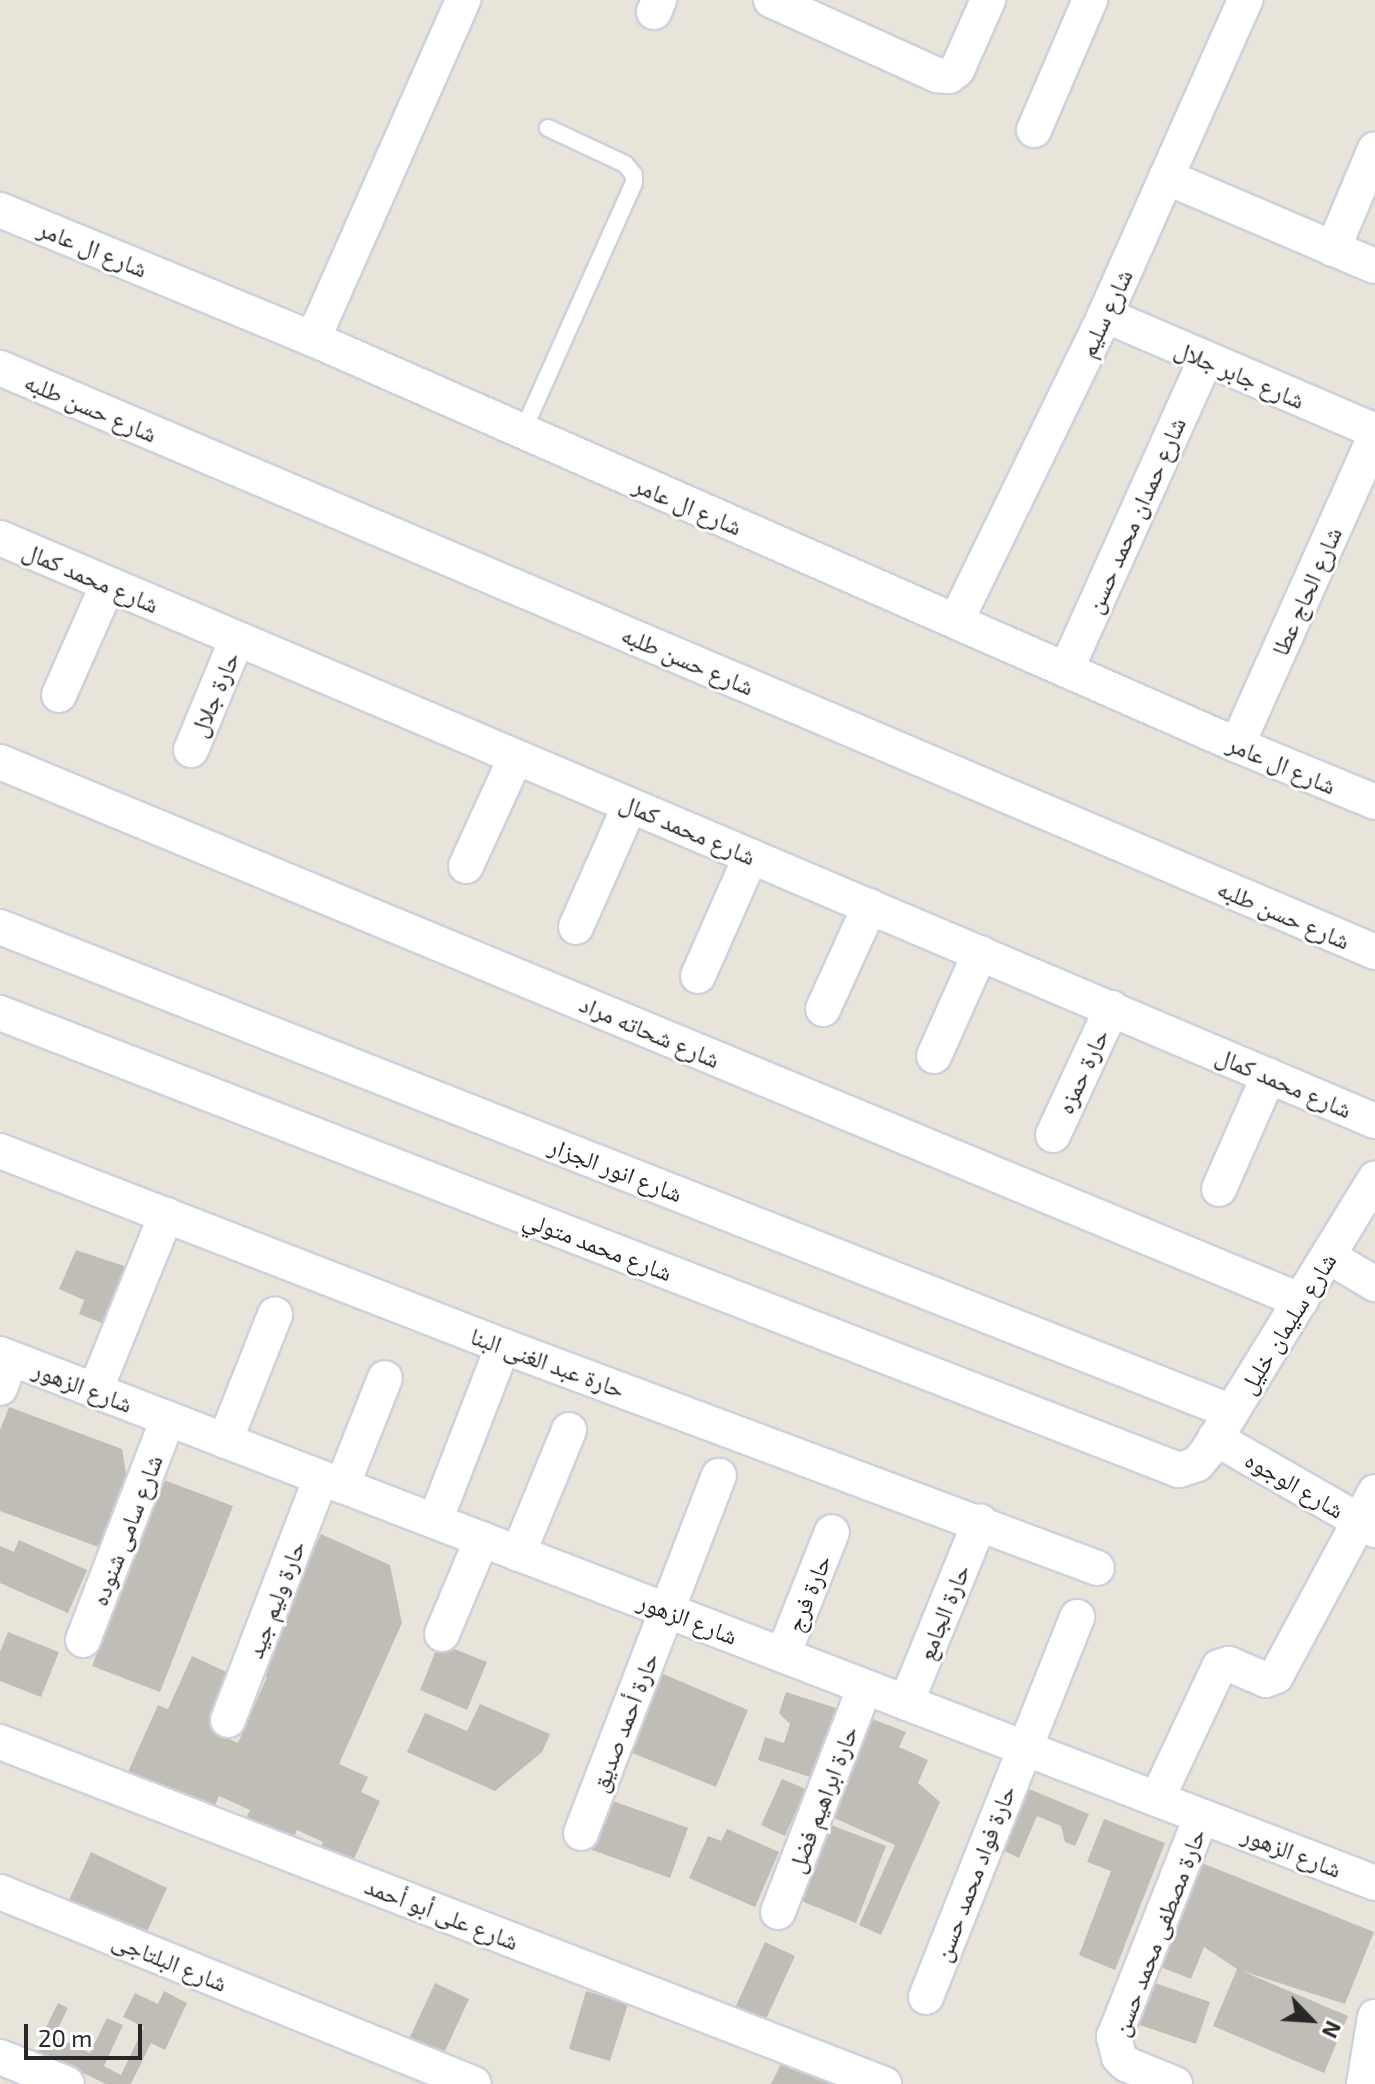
<!DOCTYPE html>
<meta charset="utf-8">
<style>
body{margin:0}
#map{position:relative;width:1375px;height:2084px;overflow:hidden;background:#e8e4da;font-family:"Exo 2","Noto Naskh Arabic",sans-serif}
div>[style]{position:absolute}
[style*='--x']{left:calc(var(--x)*1px);top:calc(var(--y)*1px);width:calc(var(--w)*1px);rotate:calc(var(--a)*1deg)}
.building>*{inset:0;background:#c0bdb6}
.roads{filter:drop-shadow(2px 0 #cfd0de) drop-shadow(-2px 0 #cfd0de) drop-shadow(0 2px #cfd0de) drop-shadow(0 -2px #cfd0de)}
.lane>*{height:16px;margin:-8px;padding:0 8px;transform-origin:8px;border-radius:8px;background:#fff}
.street>*{height:34px;margin:-17px;padding:0 17px;transform-origin:17px;border-radius:17px;background:#fff}
span{translate:-50% -50%;white-space:nowrap;text-align:center;line-height:1.15;-webkit-text-stroke:6px #fff;paint-order:stroke}
.street-label{font-size:24px;color:#272727}
.north{position:absolute;left:1271px;top:1980px;width:80px;height:80px;-webkit-text-stroke:6px #fff;paint-order:stroke;rotate:115deg;font-size:22px;font-weight:700;line-height:32px;text-align:center;color:#272727}
.north::after{content:'';display:block;margin:auto;width:28px;height:36px;background:#272727;clip-path:polygon(50% 0,100% 100%,50% 72%,0 100%)}
.scale{position:absolute;left:24px;top:2024px;width:118px;height:36px;box-sizing:border-box;border:4px solid #272727;border-top:0;padding-left:10px;font-size:24px;line-height:28px;white-space:nowrap;color:#272727;-webkit-text-stroke:6px #fff;paint-order:stroke}
</style>
<div id="map">
<div class="building">
<i style="clip-path:polygon(76px 1250px,130px 1268px,120px 1330px,79px 1314px,84px 1300px,59px 1289px)"></i>
<i style="clip-path:polygon(9px 1407px,122px 1449px,128px 1485px,104px 1549px,0 1511px,0 1430px)"></i>
<i style="clip-path:polygon(164px 1480px,233px 1506px,160px 1692px,92px 1666px)"></i>
<i style="clip-path:polygon(321px 1534px,390px 1565px,402px 1623px,339px 1764px,368px 1777px,361px 1792px,380px 1801px,350px 1868px,318px 1854px,323px 1842px,297px 1830px,291px 1843px,244px 1822px,250px 1810px,219px 1796px,212px 1813px,127px 1774px,158px 1705px,168px 1709px,192px 1656px,242px 1679px,217px 1734px,238px 1743px,267px 1677px,259px 1673px)"></i>
<i style="clip-path:polygon(19px 1540px,87px 1570px,68px 1613px,0 1583px,0 1546px,14px 1552px)"></i>
<i style="clip-path:polygon(8px 1632px,59px 1652px,41px 1697px,0 1681px,0 1652px)"></i>
<i style="clip-path:polygon(439px 1643px,487px 1662px,467px 1710px,420px 1690px)"></i>
<i style="clip-path:polygon(663px 1674px,748px 1710px,716px 1787px,630px 1752px)"></i>
<i style="clip-path:polygon(786px 1692px,836px 1708px,813px 1778px,758px 1760px,765px 1737px,784px 1743px,790px 1724px,779px 1713px)"></i>
<i style="clip-path:polygon(480px 1704px,550px 1734px,542px 1752px,495px 1791px,407px 1752px,425px 1713px,467px 1731px)"></i>
<i style="clip-path:polygon(865px 1716px,906px 1732px,899px 1747px,928px 1760px,918px 1783px,940px 1802px,881px 1935px,859px 1925px,895px 1845px,825px 1814px)"></i>
<i style="clip-path:polygon(782px 1779px,806px 1789px,785px 1836px,761px 1825px)"></i>
<i style="clip-path:polygon(1022px 1786px,1089px 1814px,1075px 1846px,1065px 1842px,1061px 1826px,1037px 1816px,1019px 1858px,996px 1847px)"></i>
<i style="clip-path:polygon(602px 1797px,688px 1828px,670px 1878px,584px 1847px)"></i>
<i style="clip-path:polygon(1104px 1819px,1165px 1843px,1115px 1970px,1079px 1955px,1111px 1871px,1087px 1862px)"></i>
<i style="clip-path:polygon(826px 1823px,886px 1846px,856px 1923px,796px 1899px)"></i>
<i style="clip-path:polygon(727px 1829px,779px 1852px,755px 1907px,689px 1878px,708px 1836px,721px 1841px)"></i>
<i style="clip-path:polygon(91px 1852px,167px 1888px,145px 1936px,69px 1900px)"></i>
<i style="clip-path:polygon(1197px 1861px,1374px 1932px,1345px 2004px,1242px 1971px,1348px 2016px,1324px 2073px,1213px 2026px,1237px 1969px,1204px 1947px,1191px 1979px,1156px 1965px)"></i>
<i style="clip-path:polygon(765px 1942px,795px 1956px,766px 2019px,736px 2006px)"></i>
<i style="clip-path:polygon(1149px 1981px,1210px 2002px,1196px 2044px,1134px 2023px)"></i>
<i style="clip-path:polygon(435px 1983px,469px 1999px,444px 2053px,410px 2037px)"></i>
<i style="clip-path:polygon(164px 1991px,187px 2003px,165px 2050px,151px 2043px,131px 2084px,106px 2084px,35px 2050px,58px 2003px,68px 2008px,54px 2036px,90px 2053px,107px 2018px,123px 2025px,104px 2066px,121px 2075px,144px 2027px,123px 2017px,135px 1993px,158px 2004px)"></i>
<i style="clip-path:polygon(586px 1991px,628px 2004px,610px 2061px,569px 2049px)"></i>
<i style="clip-path:polygon(784px 2058px,838px 2084px,771px 2084px)"></i>
</div>
<div class="roads">
<div class="lane">
<i style="--x:522;--y:433;--w:274;--a:-65.9"></i>
<i style="--x:634;--y:183;--w:8;--a:-90"></i>
<i style="--x:634;--y:175;--w:14;--a:-129"></i>
<i style="--x:625;--y:164;--w:85;--a:-154.9"></i>
</div>
<div class="street">
<i style="--x:771;--y:0;--w:182;--a:24.3"></i>
<i style="--x:937;--y:75;--w:12;--a:5"></i>
<i style="--x:949;--y:76;--w:10;--a:-37"></i>
<i style="--x:957;--y:70;--w:77;--a:-66.1"></i>
<i style="--x:654;--y:12;--w:13;--a:-67"></i>
<i style="--x:1034;--y:130;--w:142;--a:-66.7"></i>
<i style="--x:1166;--y:177;--w:227;--a:23.1"></i>
<i style="--x:0;--y:210;--w:339;--a:22.4"></i>
<i style="--x:313;--y:339;--w:1009;--a:23.72"></i>
<i style="--x:1237;--y:745;--w:149;--a:22.4"></i>
<i style="--x:1333;--y:249;--w:108;--a:-67.2"></i>
<i style="--x:1105;--y:315;--w:294;--a:23.2"></i>
<i style="--x:313;--y:339;--w:371;--a:-66.1"></i>
<i style="--x:0;--y:368;--w:1494;--a:23.01"></i>
<i style="--x:0;--y:538;--w:1493;--a:22.98"></i>
<i style="--x:956;--y:621;--w:340;--a:-64"></i>
<i style="--x:1105;--y:315;--w:345;--a:-66"></i>
<i style="--x:1066;--y:670;--w:340;--a:-65.8"></i>
<i style="--x:59;--y:695;--w:121;--a:-66.2"></i>
<i style="--x:1237;--y:745;--w:338;--a:-65.9"></i>
<i style="--x:191;--y:750;--w:120;--a:-67.5"></i>
<i style="--x:0;--y:762;--w:1408;--a:22.5"></i>
<i style="--x:466;--y:866;--w:120;--a:-65.4"></i>
<i style="--x:0;--y:927;--w:1324;--a:21.49"></i>
<i style="--x:576;--y:927;--w:133;--a:-66.1"></i>
<i style="--x:698;--y:976;--w:131;--a:-66.2"></i>
<i style="--x:823;--y:1009;--w:113;--a:-65.5"></i>
<i style="--x:0;--y:1013;--w:1264;--a:21.19"></i>
<i style="--x:1179;--y:1470;--w:19;--a:-18"></i>
<i style="--x:1197;--y:1464;--w:16;--a:-50"></i>
<i style="--x:1207;--y:1452;--w:321;--a:-58.4"></i>
<i style="--x:934;--y:1056;--w:113;--a:-65.9"></i>
<i style="--x:1053;--y:1135;--w:140;--a:-65.1"></i>
<i style="--x:0;--y:1151;--w:539;--a:21.19"></i>
<i style="--x:503;--y:1346;--w:634;--a:20.49"></i>
<i style="--x:1219;--y:1189;--w:124;--a:-66.3"></i>
<i style="--x:1328;--y:1256;--w:55;--a:30.8"></i>
<i style="--x:0;--y:1354;--w:1473;--a:21.04"></i>
<i style="--x:0;--y:1388;--w:31;--a:-69"></i>
<i style="--x:95;--y:1391;--w:190;--a:-68"></i>
<i style="--x:1215;--y:1438;--w:185;--a:29.9"></i>
<i style="--x:225;--y:1441;--w:136;--a:-68.4"></i>
<i style="--x:342;--y:1486;--w:116;--a:-68.3"></i>
<i style="--x:435;--y:1521;--w:188;--a:-68.8"></i>
<i style="--x:518;--y:1554;--w:134;--a:-67.6"></i>
<i style="--x:442;--y:1634;--w:103;--a:-67.2"></i>
<i style="--x:83;--y:1640;--w:237;--a:-69"></i>
<i style="--x:783;--y:1655;--w:132;--a:-68.3"></i>
<i style="--x:906;--y:1703;--w:196;--a:-67.8"></i>
<i style="--x:228;--y:1720;--w:259;--a:-69"></i>
<i style="--x:0;--y:1742;--w:948;--a:21.15"></i>
<i style="--x:1157;--y:1799;--w:146;--a:-64.8"></i>
<i style="--x:1219;--y:1667;--w:10;--a:-17"></i>
<i style="--x:1229;--y:1664;--w:40;--a:23.4"></i>
<i style="--x:1266;--y:1680;--w:11;--a:-22"></i>
<i style="--x:1276;--y:1676;--w:209;--a:-61.7"></i>
<i style="--x:581;--y:1833;--w:383;--a:-68.9"></i>
<i style="--x:0;--y:1892;--w:511;--a:22.05"></i>
<i style="--x:778;--y:1912;--w:241;--a:-68.9"></i>
<i style="--x:926;--y:1997;--w:409;--a:-68.3"></i>
<i style="--x:0;--y:2057;--w:72;--a:21.9"></i>
<i style="--x:1175;--y:2084;--w:53;--a:-157.8"></i>
<i style="--x:1126;--y:2064;--w:10;--a:-135"></i>
<i style="--x:1119;--y:2057;--w:21;--a:-104"></i>
<i style="--x:1114;--y:2037;--w:237;--a:-68.4"></i>
<i style="--x:1364;--y:2084;--w:68;--a:-80.7"></i>
</div>
</div>
<div class="street-label">
<span style="left:93px;top:248px;rotate:22deg">شارع ال عامر</span>
<span style="left:1105px;top:313px;rotate:-65deg">شارع سليم</span>
<span style="left:1240px;top:374px;rotate:23deg">شارع جابر جلال</span>
<span style="left:91px;top:407px;rotate:23deg">شارع حسن طلبه</span>
<span style="left:688px;top:505px;rotate:23deg">شارع ال عامر</span>
<span style="left:1135px;top:515px;rotate:-66deg">شارع حمدان محمد حسن</span>
<span style="left:91px;top:577px;rotate:23deg">شارع محمد كمال</span>
<span style="left:1306px;top:591px;rotate:-66deg">شارع الحاج عطا</span>
<span style="left:688px;top:660px;rotate:23deg">شارع حسن طلبه</span>
<span style="left:214px;top:694px;rotate:-67deg">حارة جلال</span>
<span style="left:1282px;top:764px;rotate:23deg">شارع ال عامر</span>
<span style="left:688px;top:829px;rotate:23deg">شارع محمد كمال</span>
<span style="left:1284px;top:914px;rotate:23deg">شارع حسن طلبه</span>
<span style="left:650px;top:1031px;rotate:23deg">شارع شحاته مراد</span>
<span style="left:1082px;top:1071px;rotate:-65deg">حارة حمزه</span>
<span style="left:1284px;top:1082px;rotate:23deg">شارع محمد كمال</span>
<span style="left:616px;top:1169px;rotate:21deg">شارع انور الجزار</span>
<span style="left:598px;top:1245px;rotate:21deg">شارع محمد متولي</span>
<span style="left:1287px;top:1323px;rotate:-58deg">شارع سليمان خليل</span>
<span style="left:548px;top:1362px;rotate:20deg">حارة عبد الغنى البنا</span>
<span style="left:83px;top:1386px;rotate:21deg">شارع الزهور</span>
<span style="left:1295px;top:1484px;rotate:30deg">شارع الوجوه</span>
<span style="left:126px;top:1530px;rotate:-69deg">شارع سامى شنوده</span>
<span style="left:808px;top:1593px;rotate:-68deg">حارة فرج</span>
<span style="left:275px;top:1599px;rotate:-69deg">حارة وليم جيد</span>
<span style="left:943px;top:1612px;rotate:-68deg">حارة الجامع</span>
<span style="left:688px;top:1618px;rotate:21deg">شارع الزهور</span>
<span style="left:624px;top:1722px;rotate:-69deg">حارة أحمد صديق</span>
<span style="left:822px;top:1799px;rotate:-69deg">حارة ابراهيم فضل</span>
<span style="left:1292px;top:1851px;rotate:21deg">شارع الزهور</span>
<span style="left:974px;top:1873px;rotate:-69deg">حارة فواد محمد حسن</span>
<span style="left:442px;top:1913px;rotate:21deg">شارع على أبو أحمد</span>
<span style="left:1158px;top:1932px;rotate:-69deg">حارة مصطفى محمد حسن</span>
<span style="left:170px;top:1961px;rotate:22deg">شارع البلتاجى</span>
</div>
<div class="north">N</div>
<div class="scale">20 m</div>
</div>
